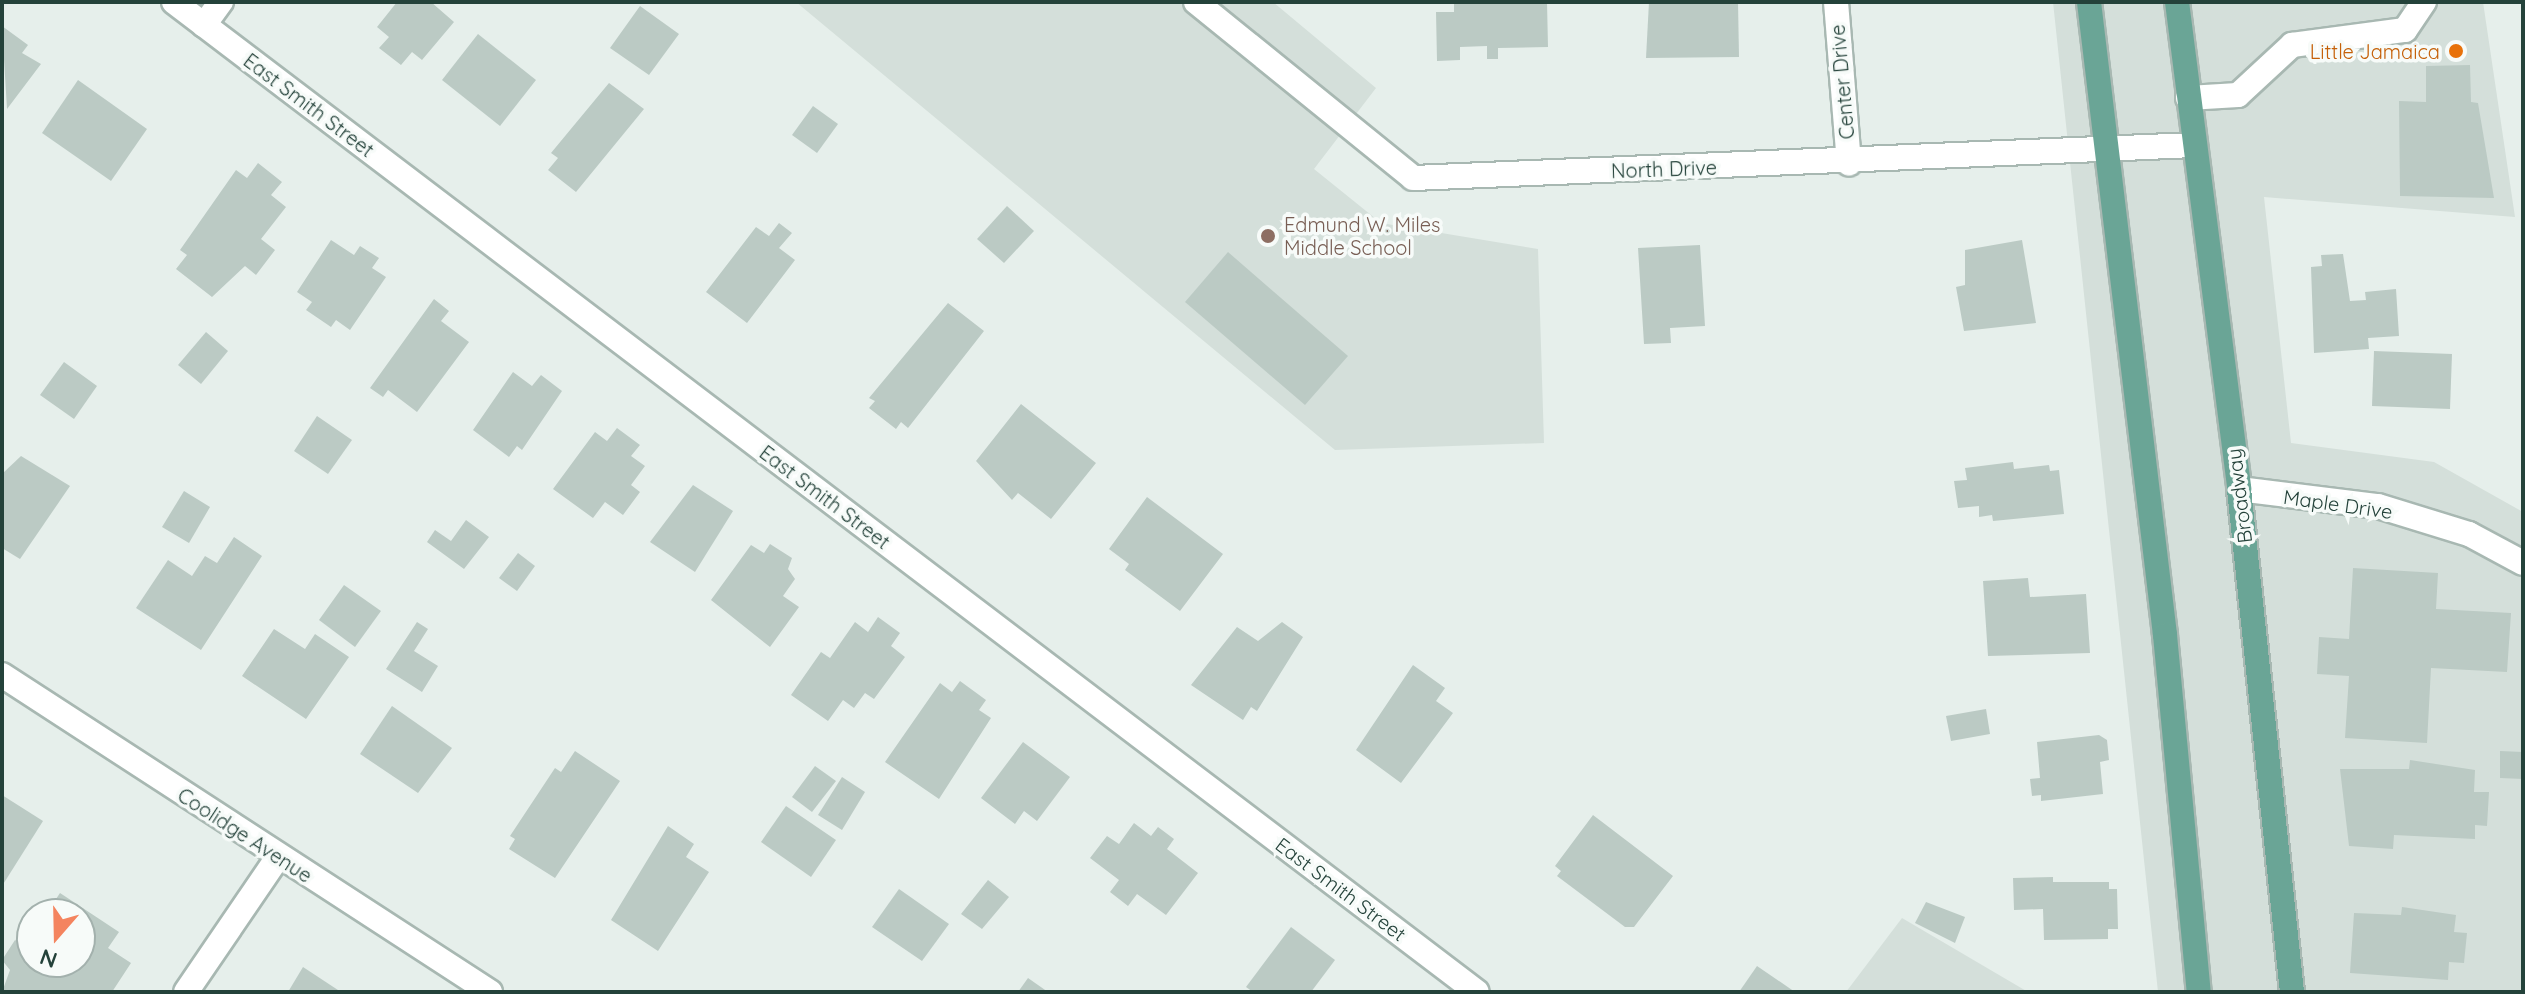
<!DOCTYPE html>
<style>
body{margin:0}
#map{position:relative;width:2525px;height:994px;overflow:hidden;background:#e6efeb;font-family:Quicksand,sans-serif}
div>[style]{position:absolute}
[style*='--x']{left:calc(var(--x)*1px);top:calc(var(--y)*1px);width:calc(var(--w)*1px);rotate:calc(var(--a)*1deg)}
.built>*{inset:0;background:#d4dfda}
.building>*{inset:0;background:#bbcac4}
.roads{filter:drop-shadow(2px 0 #a8b8b2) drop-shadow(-2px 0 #a8b8b2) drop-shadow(0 2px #a8b8b2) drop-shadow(0 -2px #a8b8b2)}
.service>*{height:24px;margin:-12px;padding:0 12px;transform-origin:12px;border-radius:12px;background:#fff}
.minor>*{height:24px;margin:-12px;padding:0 12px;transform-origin:12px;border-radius:12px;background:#fff}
.primary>*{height:24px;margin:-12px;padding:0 12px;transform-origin:12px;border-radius:12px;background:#6aa596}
.dots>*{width:22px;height:22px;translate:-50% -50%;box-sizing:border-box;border:4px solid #f7fbf9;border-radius:50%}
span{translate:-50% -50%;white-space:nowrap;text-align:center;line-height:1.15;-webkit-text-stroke:7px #f7fbf9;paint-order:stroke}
.food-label{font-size:20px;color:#c56008}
.right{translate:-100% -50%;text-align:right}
.street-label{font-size:20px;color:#24423a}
.education-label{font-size:20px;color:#785e54}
.left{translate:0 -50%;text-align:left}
.frame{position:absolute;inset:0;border:4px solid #24423a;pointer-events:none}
.north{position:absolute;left:16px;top:898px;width:80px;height:80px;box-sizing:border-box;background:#f7fbf9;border:2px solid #a3b1ad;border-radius:50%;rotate:200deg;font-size:22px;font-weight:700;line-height:32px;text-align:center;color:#24423a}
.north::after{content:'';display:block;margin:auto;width:28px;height:36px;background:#f4845f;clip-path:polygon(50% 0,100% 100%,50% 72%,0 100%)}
</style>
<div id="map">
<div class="built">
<i style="clip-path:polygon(796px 2px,1273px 2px,1376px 88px,1314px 169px,1381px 223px,1538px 249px,1544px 443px,1335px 450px)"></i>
<i style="clip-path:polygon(2053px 2px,2483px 2px,2515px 217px,2264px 197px,2291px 443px,2434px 462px,2523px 512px,2523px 992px,2158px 992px)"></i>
<i style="clip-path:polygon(1902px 918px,2028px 992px,1846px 992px)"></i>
</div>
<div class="building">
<i style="clip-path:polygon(397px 2px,431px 2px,454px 22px,422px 60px,412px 52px,401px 65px,379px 48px,389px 37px,377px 27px)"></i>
<i style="clip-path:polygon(1454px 2px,1547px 2px,1548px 47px,1498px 48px,1498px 59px,1487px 59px,1487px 46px,1460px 47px,1460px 60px,1437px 61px,1436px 12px,1454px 12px)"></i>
<i style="clip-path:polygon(1649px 2px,1738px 2px,1739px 57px,1646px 58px)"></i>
<i style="clip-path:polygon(640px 6px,679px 34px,649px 75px,610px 48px)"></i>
<i style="clip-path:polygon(2px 26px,28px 45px,22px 53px,41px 64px,7px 109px)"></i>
<i style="clip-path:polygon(478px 34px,536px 80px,500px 126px,442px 80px)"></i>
<i style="clip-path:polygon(2470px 65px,2471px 102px,2478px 103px,2494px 198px,2400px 196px,2399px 101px,2426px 102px,2426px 66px)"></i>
<i style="clip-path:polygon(78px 80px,147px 129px,111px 181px,42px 133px)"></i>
<i style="clip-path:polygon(609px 83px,644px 109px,576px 192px,548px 170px,558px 158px,551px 153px)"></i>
<i style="clip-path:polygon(813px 106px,838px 124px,817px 153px,792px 135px)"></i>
<i style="clip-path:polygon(258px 163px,282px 182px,271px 195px,286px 207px,261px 239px,275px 250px,256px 275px,245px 266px,212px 297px,176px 269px,187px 255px,180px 250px,236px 170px,247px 178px)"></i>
<i style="clip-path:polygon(1007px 206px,1034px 231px,1004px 263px,977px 239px)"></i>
<i style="clip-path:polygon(779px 223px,792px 233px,779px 248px,795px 260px,747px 323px,706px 292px,756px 227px,769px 236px)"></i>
<i style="clip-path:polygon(331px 240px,354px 255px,360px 246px,379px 258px,372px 268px,386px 277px,350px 330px,336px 320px,331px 327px,306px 310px,312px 302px,297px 292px)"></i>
<i style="clip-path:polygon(2022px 240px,2036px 323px,1964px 331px,1956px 287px,1965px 285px,1965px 250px)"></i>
<i style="clip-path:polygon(1700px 245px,1705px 326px,1670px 328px,1671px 343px,1644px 344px,1638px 248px)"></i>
<i style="clip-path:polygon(1228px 252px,1348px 356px,1305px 405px,1185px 302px)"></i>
<i style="clip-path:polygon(2343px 254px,2350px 301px,2366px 300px,2365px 292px,2396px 289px,2399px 336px,2368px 338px,2369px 349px,2314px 353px,2311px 267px,2322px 266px,2321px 255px)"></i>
<i style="clip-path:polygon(434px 299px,449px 311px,441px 321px,469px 342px,417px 412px,388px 390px,383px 397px,370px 388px)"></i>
<i style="clip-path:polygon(948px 303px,984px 331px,908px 428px,901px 422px,896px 429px,869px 408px,875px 401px,869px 398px)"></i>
<i style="clip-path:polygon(206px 332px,228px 351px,201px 384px,178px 365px)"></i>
<i style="clip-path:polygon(2374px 351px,2452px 354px,2450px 409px,2372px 406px)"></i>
<i style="clip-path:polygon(64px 362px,97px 386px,74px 419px,40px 395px)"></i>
<i style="clip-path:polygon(513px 372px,532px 386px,541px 375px,562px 391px,522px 450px,517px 446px,509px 457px,473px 430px)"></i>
<i style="clip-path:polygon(1021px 404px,1096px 463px,1051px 519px,1018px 493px,1012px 500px,976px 461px)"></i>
<i style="clip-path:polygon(317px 416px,352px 440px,328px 474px,294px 451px)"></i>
<i style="clip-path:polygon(617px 428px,640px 445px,631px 456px,645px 466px,631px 485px,640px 492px,623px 515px,605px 502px,593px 518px,553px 489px,595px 432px,607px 441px)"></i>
<i style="clip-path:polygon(21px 456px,70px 486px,20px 559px,2px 548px,2px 474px)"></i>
<i style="clip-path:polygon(2013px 462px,2014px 469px,2049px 465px,2050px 471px,2059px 470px,2064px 514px,1993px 521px,1992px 515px,1979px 517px,1979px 506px,1958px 508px,1954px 481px,1967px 480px,1965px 468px)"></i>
<i style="clip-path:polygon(693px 485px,733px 511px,695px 572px,650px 542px)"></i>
<i style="clip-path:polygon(184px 491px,210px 507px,189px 543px,162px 527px)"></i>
<i style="clip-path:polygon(1147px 497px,1223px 554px,1180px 611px,1125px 570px,1129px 564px,1109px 549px)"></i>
<i style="clip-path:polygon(466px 520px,489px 537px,464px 569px,427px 542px,435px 530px,451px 541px)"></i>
<i style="clip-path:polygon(234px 537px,262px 556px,201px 650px,136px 608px,168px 560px,192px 576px,205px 556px,217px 563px)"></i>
<i style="clip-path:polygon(770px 544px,792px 558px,788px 569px,795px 579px,783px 596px,799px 607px,770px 647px,711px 600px,751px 545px,764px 553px)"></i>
<i style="clip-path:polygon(518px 553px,535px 566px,517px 591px,499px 578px)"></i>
<i style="clip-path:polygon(2353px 568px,2438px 573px,2436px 609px,2511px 613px,2507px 672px,2431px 668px,2427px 743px,2345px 738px,2349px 676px,2317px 674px,2319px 637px,2349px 639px)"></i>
<i style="clip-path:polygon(2028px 578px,2030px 597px,2086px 594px,2090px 653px,1988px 656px,1983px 581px)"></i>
<i style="clip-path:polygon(344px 585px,381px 611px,355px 647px,319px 620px)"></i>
<i style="clip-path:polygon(878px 617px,900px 633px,891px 646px,905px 657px,874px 699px,865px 693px,854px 708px,843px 700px,828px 721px,791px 695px,821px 652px,830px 658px,855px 622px,868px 632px)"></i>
<i style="clip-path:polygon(417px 622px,428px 629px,414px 651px,438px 666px,422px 692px,386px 669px)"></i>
<i style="clip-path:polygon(1282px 622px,1303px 637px,1257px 711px,1251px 707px,1243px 720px,1191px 685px,1237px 627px,1258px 641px)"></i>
<i style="clip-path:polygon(274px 629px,305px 649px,315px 634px,349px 657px,306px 719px,242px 676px)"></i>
<i style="clip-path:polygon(1413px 665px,1445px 688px,1436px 701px,1453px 713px,1401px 783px,1356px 750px)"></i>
<i style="clip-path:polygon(960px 681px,986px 700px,979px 710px,991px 718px,939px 799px,885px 762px,940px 683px,952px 692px)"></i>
<i style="clip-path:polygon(392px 706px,452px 748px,418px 793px,360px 754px)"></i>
<i style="clip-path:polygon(1986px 709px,1990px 734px,1951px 741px,1946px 716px)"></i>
<i style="clip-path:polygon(2099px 735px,2107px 740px,2109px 760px,2100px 762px,2103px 794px,2041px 801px,2041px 795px,2032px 796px,2030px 779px,2040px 778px,2037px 742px)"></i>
<i style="clip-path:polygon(1023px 742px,1070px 777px,1037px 821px,1024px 811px,1015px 824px,981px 798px)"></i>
<i style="clip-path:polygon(575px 751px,620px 781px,555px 878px,509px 849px,515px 839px,510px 836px,555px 768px,561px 772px)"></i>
<i style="clip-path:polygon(2500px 751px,2523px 752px,2523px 779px,2500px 778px)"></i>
<i style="clip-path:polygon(2410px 760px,2475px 770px,2474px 792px,2489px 792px,2487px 826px,2475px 825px,2475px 839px,2394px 835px,2393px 849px,2349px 846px,2340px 769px,2409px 769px)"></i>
<i style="clip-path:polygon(815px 766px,836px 781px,812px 812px,792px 797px)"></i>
<i style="clip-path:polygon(842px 777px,865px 792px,842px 830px,818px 815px)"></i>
<i style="clip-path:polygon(2px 795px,43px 821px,2px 886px)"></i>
<i style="clip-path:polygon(786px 806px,836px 840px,811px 877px,761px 842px)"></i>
<i style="clip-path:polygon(1593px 815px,1673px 876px,1634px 927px,1625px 927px,1557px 876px,1561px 871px,1555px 866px)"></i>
<i style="clip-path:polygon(1134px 823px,1151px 836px,1158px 827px,1174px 839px,1167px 849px,1198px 873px,1166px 915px,1137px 894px,1128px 906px,1110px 892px,1119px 880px,1090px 858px,1107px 836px,1119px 844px)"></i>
<i style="clip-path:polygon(668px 826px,694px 844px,686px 857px,709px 872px,658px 951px,611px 920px)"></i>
<i style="clip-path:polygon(2053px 877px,2053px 882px,2109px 882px,2109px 889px,2117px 889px,2118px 929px,2108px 929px,2108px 939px,2044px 940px,2043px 909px,2014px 910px,2013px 878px)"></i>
<i style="clip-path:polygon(988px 880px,1009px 897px,982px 929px,961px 914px)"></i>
<i style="clip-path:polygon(899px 889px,949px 924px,922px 961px,872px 927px)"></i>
<i style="clip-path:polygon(60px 893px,119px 932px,108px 948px,131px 963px,112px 992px,2px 992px,10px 970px,2px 960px,15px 940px,25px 946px,32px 935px,32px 962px,80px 962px,80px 914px,46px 914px)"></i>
<i style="clip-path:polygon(1926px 902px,1965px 917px,1955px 943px,1915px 923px)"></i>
<i style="clip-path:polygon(2402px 907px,2456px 915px,2454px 932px,2467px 933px,2464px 963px,2449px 962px,2448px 980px,2350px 973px,2354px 913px,2401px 915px)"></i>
<i style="clip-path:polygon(1291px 927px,1335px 960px,1311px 992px,1253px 992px,1246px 987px)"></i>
<i style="clip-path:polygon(1757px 966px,1795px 992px,1739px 992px)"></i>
<i style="clip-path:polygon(303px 967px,341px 992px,288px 992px)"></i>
<i style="clip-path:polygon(1028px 978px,1048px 992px,1018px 992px)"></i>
</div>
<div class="roads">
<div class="service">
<i style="--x:204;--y:25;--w:29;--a:-54"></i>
<i style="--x:2188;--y:98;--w:50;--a:-3.4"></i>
<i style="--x:2238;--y:95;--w:74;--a:-42.8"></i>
<i style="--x:2292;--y:45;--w:114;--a:-7.6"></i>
<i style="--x:2405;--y:30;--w:34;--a:-56"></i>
</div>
<div class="minor">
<i style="--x:174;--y:2;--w:1636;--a:37.23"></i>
<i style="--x:1196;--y:2;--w:279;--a:39"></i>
<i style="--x:1413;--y:178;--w:782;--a:-2.42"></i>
<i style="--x:1836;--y:2;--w:162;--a:85.4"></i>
<i style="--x:2239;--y:489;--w:140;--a:7"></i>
<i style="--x:2378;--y:506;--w:95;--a:17.1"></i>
<i style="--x:2469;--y:534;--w:61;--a:28.2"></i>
<i style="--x:2;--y:675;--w:582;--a:33.01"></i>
<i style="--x:186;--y:992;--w:163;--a:-55.7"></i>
</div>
<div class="primary">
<i style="--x:2089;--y:2;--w:638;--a:83.15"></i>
<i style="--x:2165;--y:635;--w:359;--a:84.6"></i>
<i style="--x:2177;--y:2;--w:491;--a:82.7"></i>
<i style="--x:2239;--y:489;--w:506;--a:83.99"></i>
</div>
</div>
<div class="dots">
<i style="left:2456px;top:51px;background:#e8710a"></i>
<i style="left:1268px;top:236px;background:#8d6e63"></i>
</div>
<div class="food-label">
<span class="right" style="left:2440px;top:51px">Little Jamaica</span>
</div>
<div class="street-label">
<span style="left:1842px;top:82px;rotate:-95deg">Center Drive</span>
<span style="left:309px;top:105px;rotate:37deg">East Smith Street</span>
<span style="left:1664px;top:169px;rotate:-2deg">North Drive</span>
<span style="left:2239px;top:496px;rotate:-97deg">Broadway</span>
<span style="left:825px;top:497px;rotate:37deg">East Smith Street</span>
<span style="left:2338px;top:504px;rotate:8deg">Maple Drive</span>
<span style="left:245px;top:835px;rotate:33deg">Coolidge Avenue</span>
<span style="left:1341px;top:889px;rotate:37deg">East Smith Street</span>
</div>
<div class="education-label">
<span class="left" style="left:1284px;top:236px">Edmund W. Miles<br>Middle School</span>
</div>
<div class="frame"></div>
<div class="north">N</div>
</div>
